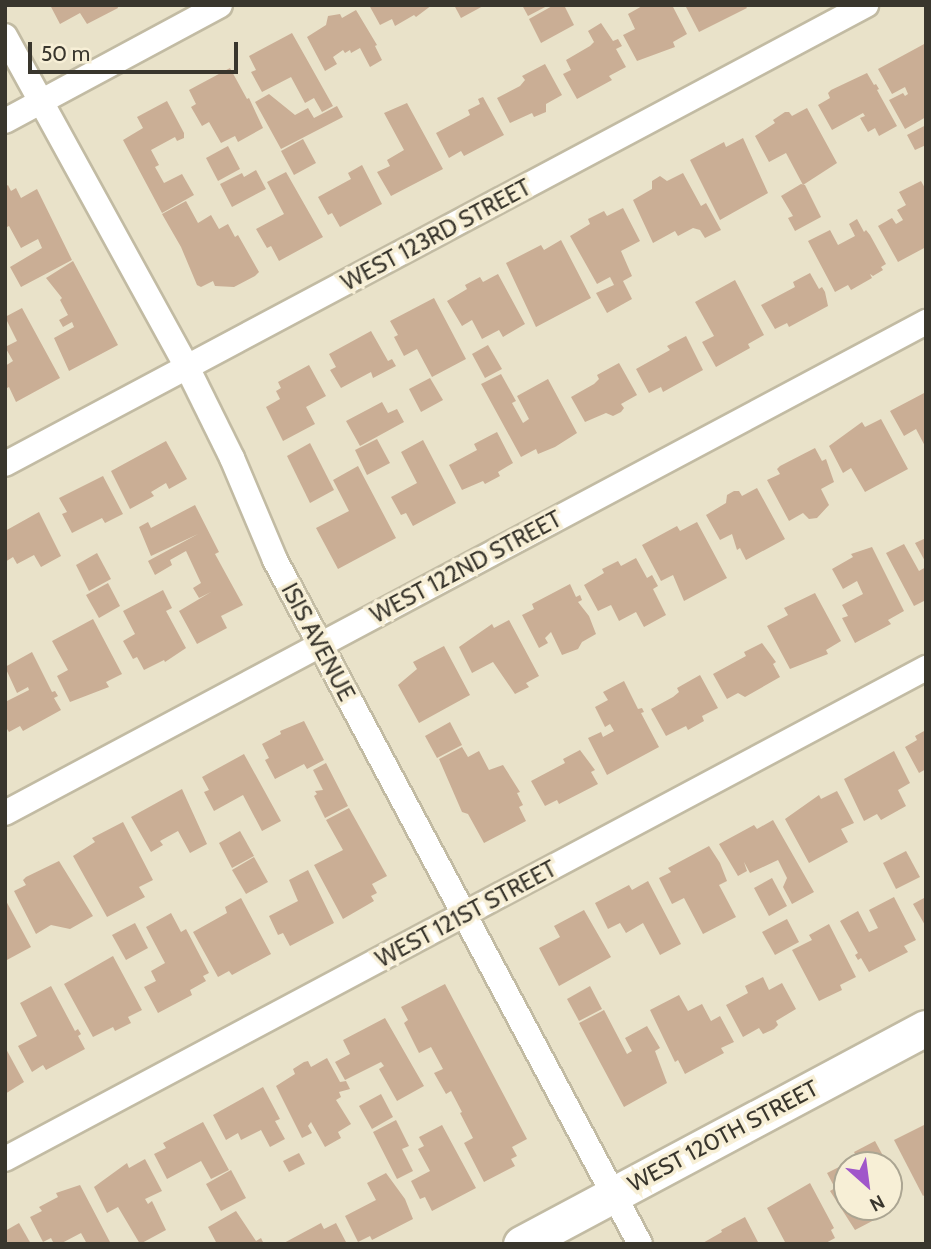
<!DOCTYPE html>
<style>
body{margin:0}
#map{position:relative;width:931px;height:1249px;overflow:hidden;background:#e9e2c9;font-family:Cabin,sans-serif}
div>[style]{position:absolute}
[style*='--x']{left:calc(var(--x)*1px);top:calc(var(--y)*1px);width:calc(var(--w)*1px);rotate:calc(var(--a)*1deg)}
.building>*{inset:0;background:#caae95}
.roads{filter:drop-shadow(2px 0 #c2bba3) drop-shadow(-2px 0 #c2bba3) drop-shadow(0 2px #c2bba3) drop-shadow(0 -2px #c2bba3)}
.minor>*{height:24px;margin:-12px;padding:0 12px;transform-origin:12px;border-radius:12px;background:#fff}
.secondary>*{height:35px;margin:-17.5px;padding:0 17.5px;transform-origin:17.5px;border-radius:17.5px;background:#fff}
span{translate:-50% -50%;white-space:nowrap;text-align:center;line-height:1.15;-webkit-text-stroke:7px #f7efd6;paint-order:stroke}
.street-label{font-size:23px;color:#39362d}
.frame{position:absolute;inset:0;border:7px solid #39362d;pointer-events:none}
.north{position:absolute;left:833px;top:1151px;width:70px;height:70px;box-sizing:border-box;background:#f7efd6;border:2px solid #aba592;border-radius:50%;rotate:152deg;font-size:19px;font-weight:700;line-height:28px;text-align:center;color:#39362d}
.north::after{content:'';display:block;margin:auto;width:24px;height:32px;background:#a056ca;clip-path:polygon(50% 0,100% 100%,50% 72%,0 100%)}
.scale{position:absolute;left:28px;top:42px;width:210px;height:32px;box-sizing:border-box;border:4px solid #39362d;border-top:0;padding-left:9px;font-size:21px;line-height:24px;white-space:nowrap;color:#39362d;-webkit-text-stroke:5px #f7efd6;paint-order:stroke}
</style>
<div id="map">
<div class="building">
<i style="clip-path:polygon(50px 5px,117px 5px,118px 8px,87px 24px,80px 13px,60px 24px)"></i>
<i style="clip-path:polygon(369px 5px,432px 5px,416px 17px,414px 15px,395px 26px,392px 19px,380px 25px)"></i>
<i style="clip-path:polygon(454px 5px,485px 5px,461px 18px)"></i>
<i style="clip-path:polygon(522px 5px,549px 5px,528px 16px)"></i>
<i style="clip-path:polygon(554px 5px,564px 5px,574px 25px,541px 43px,529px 19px)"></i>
<i style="clip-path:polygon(644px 5px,672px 5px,687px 34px,673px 42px,675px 47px,637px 61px,623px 35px,635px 29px,628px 14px)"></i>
<i style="clip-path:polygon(690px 5px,745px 5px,747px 8px,699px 32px,686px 7px)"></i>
<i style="clip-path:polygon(356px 10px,377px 45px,375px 46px,382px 60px,370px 67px,360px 48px,351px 53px,350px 50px,345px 53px,343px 50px,333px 57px,337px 64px,325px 71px,307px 37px,326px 25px,328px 16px,340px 14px,342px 18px)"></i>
<i style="clip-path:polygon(601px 23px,613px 41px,618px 39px,622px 46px,616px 49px,626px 67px,609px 76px,612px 80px,577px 99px,563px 74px,571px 70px,566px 60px,590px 46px,594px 42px,588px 31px)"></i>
<i style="clip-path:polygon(292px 33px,333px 106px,322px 112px,314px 98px,305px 103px,291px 77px,262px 92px,251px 72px,256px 70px,249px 56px)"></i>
<i style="clip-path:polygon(926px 43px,926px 117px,905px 129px,889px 100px,903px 93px,905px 96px,908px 94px,905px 87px,892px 94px,878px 69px)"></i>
<i style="clip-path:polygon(545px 64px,562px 95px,546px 104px,546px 112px,534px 117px,532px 113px,510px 123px,497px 98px,520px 86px,525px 80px,522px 76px)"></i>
<i style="clip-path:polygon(230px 68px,247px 99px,249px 98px,263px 128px,238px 142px,235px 136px,221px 143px,209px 122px,202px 126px,191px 107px,196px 104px,189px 90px)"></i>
<i style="clip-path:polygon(867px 73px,874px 85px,876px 84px,879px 89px,877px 90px,897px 126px,879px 136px,875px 128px,868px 132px,860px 118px,865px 116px,863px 113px,832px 130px,818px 105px,830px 98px,828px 93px,831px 90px)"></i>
<i style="clip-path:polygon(269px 94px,295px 115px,308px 108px,314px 118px,337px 106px,343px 117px,281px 149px,255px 102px)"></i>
<i style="clip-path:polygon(483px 97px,504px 135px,464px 156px,461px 151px,449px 158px,436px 133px,470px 115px,468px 110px,480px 104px,478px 99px)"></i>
<i style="clip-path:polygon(167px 101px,184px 133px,184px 138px,177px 141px,175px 137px,151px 150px,159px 165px,155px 167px,164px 183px,182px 174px,194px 195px,162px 213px,123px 140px,143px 128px,137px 117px)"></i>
<i style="clip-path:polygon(407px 103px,443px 169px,391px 196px,377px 172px,390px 166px,387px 160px,404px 150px,384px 113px)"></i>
<i style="clip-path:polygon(807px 108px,837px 163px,803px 185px,786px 153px,769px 162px,755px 136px,775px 123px,773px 120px,785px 112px,789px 112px,792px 116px)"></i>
<i style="clip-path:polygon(926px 125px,926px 145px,915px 150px,907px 135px)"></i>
<i style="clip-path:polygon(743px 138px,768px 193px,720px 220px,690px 160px,724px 142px,726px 147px)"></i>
<i style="clip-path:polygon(303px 139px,316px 163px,294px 175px,281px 151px)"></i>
<i style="clip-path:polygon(228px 146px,240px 169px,218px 181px,206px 158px)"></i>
<i style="clip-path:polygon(362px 165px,382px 204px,340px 227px,332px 213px,328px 215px,318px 197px,351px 179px,348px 173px)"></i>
<i style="clip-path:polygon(256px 170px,266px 189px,232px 207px,220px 184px,242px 173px,244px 177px)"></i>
<i style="clip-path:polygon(286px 172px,323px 237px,279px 261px,271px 246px,267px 248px,256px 229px,284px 214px,267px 182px)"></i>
<i style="clip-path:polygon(683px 173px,701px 206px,706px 203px,721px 230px,705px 238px,700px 230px,693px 228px,678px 236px,675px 231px,653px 243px,633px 200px,652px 189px,652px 181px,660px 176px,667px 181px)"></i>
<i style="clip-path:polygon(921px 181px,926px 190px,926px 247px,898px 262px,878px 226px,892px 218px,896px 224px,903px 220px,897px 210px,906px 205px,899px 192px)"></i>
<i style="clip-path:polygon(801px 184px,805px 185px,821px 217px,795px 231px,788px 218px,793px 216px,781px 196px)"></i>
<i style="clip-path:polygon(8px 185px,11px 191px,16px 188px,21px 198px,37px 189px,72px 260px,21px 287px,10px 267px,42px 248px,38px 239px,21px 248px,9px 226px,5px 228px,5px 187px)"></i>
<i style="clip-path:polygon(186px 201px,198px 223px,211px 215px,219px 229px,228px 224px,235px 237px,238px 235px,259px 272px,255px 276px,234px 287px,215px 286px,213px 281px,201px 287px,197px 285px,181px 247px,162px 214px)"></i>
<i style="clip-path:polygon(623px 208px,640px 241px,621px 251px,632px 276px,623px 281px,632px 299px,607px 313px,596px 293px,614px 285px,610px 277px,597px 284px,570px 236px,590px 224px,588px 219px,604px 211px,607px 216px)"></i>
<i style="clip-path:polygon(857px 219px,864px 232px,866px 230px,870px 235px,886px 264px,881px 267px,883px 270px,873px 276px,870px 274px,872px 278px,851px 290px,848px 285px,835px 292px,808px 241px,830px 230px,838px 245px,855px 236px,849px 224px)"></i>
<i style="clip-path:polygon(561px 240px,591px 298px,536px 327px,506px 263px,541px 245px,544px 250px)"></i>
<i style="clip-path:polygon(73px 261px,118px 345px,69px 371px,54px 338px,74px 327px,72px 322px,63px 327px,59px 320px,68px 315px,60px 300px,62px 298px,46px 278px)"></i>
<i style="clip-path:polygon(810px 273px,819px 289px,822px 287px,825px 292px,828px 306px,789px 327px,787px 323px,775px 329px,761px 305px,795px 287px,793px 282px)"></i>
<i style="clip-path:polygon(498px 274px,525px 324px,503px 337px,499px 330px,482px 339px,472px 320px,462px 326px,447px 301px,467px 289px,465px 285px,480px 277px,483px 282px)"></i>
<i style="clip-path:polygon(735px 280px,764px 335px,748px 344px,750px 348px,716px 367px,702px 342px,714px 336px,695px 302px)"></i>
<i style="clip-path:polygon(434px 298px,466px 359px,432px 377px,417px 349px,404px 356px,394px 337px,398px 335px,390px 321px)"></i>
<i style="clip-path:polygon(22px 308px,60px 378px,16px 402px,9px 387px,5px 389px,5px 366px,13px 361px,5px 347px,17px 341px,5px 317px)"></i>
<i style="clip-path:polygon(371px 331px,388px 361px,392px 359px,396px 366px,373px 378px,371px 372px,341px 388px,330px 370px,336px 367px,329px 354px)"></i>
<i style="clip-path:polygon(686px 336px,703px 370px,663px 392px,661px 387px,649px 393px,636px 369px,670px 350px,667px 346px)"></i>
<i style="clip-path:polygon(488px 345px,502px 369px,485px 378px,472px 354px)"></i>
<i style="clip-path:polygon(619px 363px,637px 395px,621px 404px,624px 408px,621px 412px,613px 416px,606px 413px,585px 422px,571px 397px,594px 384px,599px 379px,597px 375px)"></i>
<i style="clip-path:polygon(309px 365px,326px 396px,306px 407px,315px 424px,283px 441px,266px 407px,280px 399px,276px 391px,281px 388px,278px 382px)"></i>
<i style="clip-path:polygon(501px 374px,516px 401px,512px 403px,523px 423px,529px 419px,517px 396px,548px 379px,577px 433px,555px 447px,538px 454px,536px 449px,521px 457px,481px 384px)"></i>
<i style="clip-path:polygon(430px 378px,443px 400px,421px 412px,409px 389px)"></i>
<i style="clip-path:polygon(926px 392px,926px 448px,916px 429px,904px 436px,890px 411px)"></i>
<i style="clip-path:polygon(382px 402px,388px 413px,397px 409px,404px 422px,360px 446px,346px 421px)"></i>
<i style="clip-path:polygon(881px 419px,908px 469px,865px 492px,851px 468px,843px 473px,829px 446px,862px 422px,865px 427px)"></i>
<i style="clip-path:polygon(497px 432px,513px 463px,498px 472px,500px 476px,485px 484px,483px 481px,462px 490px,449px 465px,477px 450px,474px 444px)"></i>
<i style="clip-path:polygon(377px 439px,390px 463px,367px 475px,355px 450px)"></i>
<i style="clip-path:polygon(423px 440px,456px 503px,413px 526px,406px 513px,401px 515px,391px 497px,417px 483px,401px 452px)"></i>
<i style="clip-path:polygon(166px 441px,187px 479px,169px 489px,166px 483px,151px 492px,154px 496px,130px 509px,111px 471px)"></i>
<i style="clip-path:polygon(310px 443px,334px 490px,310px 503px,287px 456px)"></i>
<i style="clip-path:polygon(815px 448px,822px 461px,826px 459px,834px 482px,821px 489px,829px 505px,817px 518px,809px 519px,803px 513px,789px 521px,767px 480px,780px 474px,777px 469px,780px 466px)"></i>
<i style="clip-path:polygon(358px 466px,396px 538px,338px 569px,316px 528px,349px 511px,333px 480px)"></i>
<i style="clip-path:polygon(103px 476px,123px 514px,105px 523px,102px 518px,72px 533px,62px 514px,67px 512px,59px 498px)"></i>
<i style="clip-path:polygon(757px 488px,785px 539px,746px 560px,740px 548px,737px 550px,732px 534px,720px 540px,706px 515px,726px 503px,727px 495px,734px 491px,739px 491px,742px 496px)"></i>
<i style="clip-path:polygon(195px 505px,219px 552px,215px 554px,243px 605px,221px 616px,227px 628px,197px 644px,179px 611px,211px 592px,199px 598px,193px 588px,201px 583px,186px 551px,170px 560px,172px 565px,155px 575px,148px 561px,198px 534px,151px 556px,139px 527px,148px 522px,151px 528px)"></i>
<i style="clip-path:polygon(39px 512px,61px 556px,41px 567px,34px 555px,17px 564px,13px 557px,5px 562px,5px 531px)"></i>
<i style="clip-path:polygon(697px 522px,727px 578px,684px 601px,673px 575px,661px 581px,642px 545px,677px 526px,680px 531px)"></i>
<i style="clip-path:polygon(926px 538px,926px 563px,915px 543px)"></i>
<i style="clip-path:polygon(904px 544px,919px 571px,926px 567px,926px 600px,914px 606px,886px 553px)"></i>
<i style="clip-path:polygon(872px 547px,904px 611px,888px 620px,891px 624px,855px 643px,842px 618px,848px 616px,842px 605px,863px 594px,857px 581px,843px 589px,832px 569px,853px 557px,851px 554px)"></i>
<i style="clip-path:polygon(97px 553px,111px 579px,89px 591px,76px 565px)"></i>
<i style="clip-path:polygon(636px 558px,647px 578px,652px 575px,658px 586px,653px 589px,666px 615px,644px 627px,636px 612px,619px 621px,611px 605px,598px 611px,584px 585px,604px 573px,602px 569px,618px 561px,621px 566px)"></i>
<i style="clip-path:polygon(108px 583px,120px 606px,99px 618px,86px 595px)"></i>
<i style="clip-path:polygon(570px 584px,576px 597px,580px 595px,582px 600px,578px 602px,589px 616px,596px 634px,582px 642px,578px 649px,562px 655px,551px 632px,545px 638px,548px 643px,539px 648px,522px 615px,534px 609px,532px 604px)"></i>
<i style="clip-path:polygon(163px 590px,172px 608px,166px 611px,186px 648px,165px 662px,164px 660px,144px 670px,137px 657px,133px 659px,123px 641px,135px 634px,123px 611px)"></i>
<i style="clip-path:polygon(815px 593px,841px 641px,826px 650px,828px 654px,790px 669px,767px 626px,788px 615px,784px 608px)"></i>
<i style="clip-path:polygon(93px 619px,122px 674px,106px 682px,109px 687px,70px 702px,57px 676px,68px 670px,52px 641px)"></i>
<i style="clip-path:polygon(509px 620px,539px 676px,526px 683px,529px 687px,515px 694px,493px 662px,472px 673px,459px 647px,492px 624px,494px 628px)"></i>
<i style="clip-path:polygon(762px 643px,776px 662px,773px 664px,780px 677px,745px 697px,738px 693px,727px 699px,713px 674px,746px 656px,744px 652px)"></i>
<i style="clip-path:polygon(444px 646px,470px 695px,419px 723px,398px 685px,417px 669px,413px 662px)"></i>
<i style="clip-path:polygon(32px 652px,52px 692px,55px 691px,58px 696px,54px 698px,61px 710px,23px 731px,20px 726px,9px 732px,5px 726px,5px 702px,29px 690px,28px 687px,17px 693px,5px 667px)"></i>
<i style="clip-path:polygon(700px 675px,718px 708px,702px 716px,704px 721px,688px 730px,686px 726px,666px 736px,651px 709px,673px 697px,679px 692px,677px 688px)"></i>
<i style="clip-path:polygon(624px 681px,638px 709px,642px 708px,644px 712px,641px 713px,659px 747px,607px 775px,588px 738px,601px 732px,603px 737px,614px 731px,610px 724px,605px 727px,595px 707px,608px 700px,603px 692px)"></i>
<i style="clip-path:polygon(304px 721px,324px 760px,307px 769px,304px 764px,275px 779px,265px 760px,269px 758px,262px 744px,281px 734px,280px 731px)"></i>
<i style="clip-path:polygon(450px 722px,462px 745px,437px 758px,425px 736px)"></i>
<i style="clip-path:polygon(926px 730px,926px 769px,919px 773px,905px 747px,917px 740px,915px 736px)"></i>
<i style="clip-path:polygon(462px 747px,468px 757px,479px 751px,489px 770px,503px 765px,520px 792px,517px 793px,523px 805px,519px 807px,526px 821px,484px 843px,468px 814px,462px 812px,439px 759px)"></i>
<i style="clip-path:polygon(580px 750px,595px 770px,591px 772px,598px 784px,559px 804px,557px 800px,545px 806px,531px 781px,565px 763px,563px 759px)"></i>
<i style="clip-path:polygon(894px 751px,910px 783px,898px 790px,906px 806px,881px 820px,877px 814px,864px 821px,844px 779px)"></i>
<i style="clip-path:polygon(244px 754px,281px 821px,262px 831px,243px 795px,214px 811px,204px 792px,209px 790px,202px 777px)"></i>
<i style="clip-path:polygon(326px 763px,348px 806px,325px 818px,314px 796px,317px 794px,315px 791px,323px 790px,313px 770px)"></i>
<i style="clip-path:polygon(182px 789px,207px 844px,190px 853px,178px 831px,160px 841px,163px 845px,151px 852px,131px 817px)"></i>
<i style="clip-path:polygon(837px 791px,854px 823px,841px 829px,848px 842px,809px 863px,785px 819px,819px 795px,821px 799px)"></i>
<i style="clip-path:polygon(349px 808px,387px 876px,372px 884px,377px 893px,371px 896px,374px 901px,343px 919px,314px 865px,343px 850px,326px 820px)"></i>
<i style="clip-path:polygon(773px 820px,814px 892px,792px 904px,783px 887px,787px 878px,778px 860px,750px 873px,744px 862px,747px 871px,738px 876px,719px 844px,754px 825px,757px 829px)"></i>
<i style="clip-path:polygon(123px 822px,153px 880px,139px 887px,145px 897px,107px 917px,73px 856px,95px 842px,92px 838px)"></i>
<i style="clip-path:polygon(240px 831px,254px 856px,232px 868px,219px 843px)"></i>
<i style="clip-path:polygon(709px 846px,720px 863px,727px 881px,719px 885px,736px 917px,703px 934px,684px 898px,672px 904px,659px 878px,671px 872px,668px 868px)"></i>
<i style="clip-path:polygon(906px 851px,920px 877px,896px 889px,883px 863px)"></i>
<i style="clip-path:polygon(254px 857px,268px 882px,246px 894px,232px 870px)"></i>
<i style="clip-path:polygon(59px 861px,93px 916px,70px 929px,51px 925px,36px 934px,14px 891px,26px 885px,23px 880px,26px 877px)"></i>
<i style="clip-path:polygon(308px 870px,334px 923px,290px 946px,283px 933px,278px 935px,269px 916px,298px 901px,289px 880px)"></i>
<i style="clip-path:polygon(772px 878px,787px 906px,769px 916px,754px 888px)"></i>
<i style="clip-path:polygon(648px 881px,681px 944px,660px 955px,643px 923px,626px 933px,620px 923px,608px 929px,595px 903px,629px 885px,632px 890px)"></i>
<i style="clip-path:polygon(894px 897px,916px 940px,904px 946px,908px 952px,869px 972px,861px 958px,858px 960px,855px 955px,858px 953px,840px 921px,858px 911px,869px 932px,878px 928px,869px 910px)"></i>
<i style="clip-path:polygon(241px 898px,271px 954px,232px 975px,229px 971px,218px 977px,193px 932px,227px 913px,225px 907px)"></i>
<i style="clip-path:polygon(924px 898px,926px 899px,926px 927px,913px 904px)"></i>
<i style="clip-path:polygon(5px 899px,31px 947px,5px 961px)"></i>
<i style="clip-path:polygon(584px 910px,611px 957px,559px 986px,539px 948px,560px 937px,554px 926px)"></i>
<i style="clip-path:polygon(171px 913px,181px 932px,186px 929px,209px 973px,203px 976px,206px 981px,190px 990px,192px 995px,158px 1013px,144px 987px,156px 981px,151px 971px,165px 963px,146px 927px)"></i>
<i style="clip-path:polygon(787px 919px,799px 942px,775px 955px,762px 932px)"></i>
<i style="clip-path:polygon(135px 923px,148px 948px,126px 960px,112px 935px)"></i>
<i style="clip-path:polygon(829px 924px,856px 977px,840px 985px,842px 990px,819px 1001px,792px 950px,812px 940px,809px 935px)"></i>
<i style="clip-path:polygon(113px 956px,142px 1010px,128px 1017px,131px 1023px,115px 1031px,113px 1027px,93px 1037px,64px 984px)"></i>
<i style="clip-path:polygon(763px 977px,769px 990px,782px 983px,796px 1009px,776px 1021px,778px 1025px,774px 1029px,763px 1034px,759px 1028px,743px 1037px,726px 1005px,748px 993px,745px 986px)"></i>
<i style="clip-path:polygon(445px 984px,527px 1139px,512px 1147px,517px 1156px,511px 1159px,515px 1166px,484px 1182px,464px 1143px,473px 1138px,460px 1113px,462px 1112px,451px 1091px,446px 1094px,434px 1073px,443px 1069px,431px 1047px,419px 1053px,404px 1023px,408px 1020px,401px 1007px)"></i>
<i style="clip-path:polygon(51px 986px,75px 1031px,78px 1029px,81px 1034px,78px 1036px,85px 1049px,46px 1070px,43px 1065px,32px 1072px,18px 1046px,37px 1036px,20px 1003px)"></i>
<i style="clip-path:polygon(590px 986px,602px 1009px,579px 1021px,567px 999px)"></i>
<i style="clip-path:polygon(679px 995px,688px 1011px,702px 1004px,711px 1021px,720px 1016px,734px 1042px,721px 1048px,724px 1053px,685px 1074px,678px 1060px,675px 1062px,650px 1010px)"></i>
<i style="clip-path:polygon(604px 1010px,627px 1054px,632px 1051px,625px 1038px,647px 1026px,660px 1048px,655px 1051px,667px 1083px,624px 1107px,579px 1023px)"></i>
<i style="clip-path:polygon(385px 1018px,424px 1086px,397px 1101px,379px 1069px,384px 1066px,381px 1062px,345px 1080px,335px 1062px,350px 1054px,343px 1040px)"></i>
<i style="clip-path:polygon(5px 1047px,24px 1082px,5px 1094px)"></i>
<i style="clip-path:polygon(327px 1058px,340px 1082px,346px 1081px,350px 1089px,339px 1092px,341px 1097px,336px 1100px,351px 1124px,338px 1132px,341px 1138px,325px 1147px,311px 1122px,308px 1126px,312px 1133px,302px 1138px,276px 1086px,295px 1074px,293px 1069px,304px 1062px,308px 1061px,311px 1067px)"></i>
<i style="clip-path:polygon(263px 1087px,280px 1119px,275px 1121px,285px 1139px,270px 1147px,261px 1130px,241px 1140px,238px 1133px,226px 1140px,213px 1115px)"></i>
<i style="clip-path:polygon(381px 1094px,393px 1117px,372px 1129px,359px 1106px)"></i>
<i style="clip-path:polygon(396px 1120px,409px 1146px,402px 1149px,413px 1171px,397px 1179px,373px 1132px)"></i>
<i style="clip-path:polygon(203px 1122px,229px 1170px,211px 1179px,201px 1161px,167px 1179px,154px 1154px,166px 1148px,163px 1143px)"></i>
<i style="clip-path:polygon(926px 1124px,926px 1194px,923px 1196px,894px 1140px)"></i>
<i style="clip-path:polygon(442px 1125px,476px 1188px,432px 1211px,425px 1197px,420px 1199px,411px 1181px,430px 1171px,418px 1149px,424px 1146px,419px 1137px)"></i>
<i style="clip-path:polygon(875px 1141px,888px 1165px,861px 1165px,854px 1152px)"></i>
<i style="clip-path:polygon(299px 1153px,305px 1164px,289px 1172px,283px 1161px)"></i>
<i style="clip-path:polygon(145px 1159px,162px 1191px,145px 1199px,148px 1204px,152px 1201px,166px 1230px,140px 1244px,118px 1207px,107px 1213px,94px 1187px,127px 1163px,129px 1168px)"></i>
<i style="clip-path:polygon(847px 1163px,847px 1207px,872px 1207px,878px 1218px,855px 1230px,830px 1191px,835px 1188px,827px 1173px)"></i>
<i style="clip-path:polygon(889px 1167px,901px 1191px,889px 1198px)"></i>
<i style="clip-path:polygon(231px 1170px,246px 1198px,221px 1211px,206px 1184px)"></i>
<i style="clip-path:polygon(386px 1173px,405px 1199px,413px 1219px,372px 1240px,370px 1236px,358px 1242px,345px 1216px,376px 1200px,367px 1183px)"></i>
<i style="clip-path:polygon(810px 1183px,834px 1228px,831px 1230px,835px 1238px,824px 1244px,786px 1244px,767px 1208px)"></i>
<i style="clip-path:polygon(80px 1185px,111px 1244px,87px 1244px,81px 1233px,60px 1244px,54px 1244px,51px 1238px,43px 1242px,30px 1217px,42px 1211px,39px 1207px,58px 1197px,56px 1193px)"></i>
<i style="clip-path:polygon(236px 1211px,256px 1241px,261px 1238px,264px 1244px,217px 1244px,208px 1227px)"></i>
<i style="clip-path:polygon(745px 1217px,759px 1244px,701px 1244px,722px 1232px,721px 1230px)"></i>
<i style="clip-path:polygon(19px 1223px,31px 1244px,5px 1244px,5px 1231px)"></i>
<i style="clip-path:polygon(321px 1223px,324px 1229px,336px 1223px,347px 1244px,282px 1244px)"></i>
</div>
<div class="roads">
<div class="minor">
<i style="--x:5;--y:36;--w:378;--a:61.2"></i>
<i style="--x:187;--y:367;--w:102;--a:63.7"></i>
<i style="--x:232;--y:458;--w:111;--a:67.1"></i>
<i style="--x:275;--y:560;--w:775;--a:61.91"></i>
<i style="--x:5;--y:121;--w:244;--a:-28.3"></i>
<i style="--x:5;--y:464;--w:976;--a:-28.06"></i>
<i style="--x:5;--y:813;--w:1044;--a:-28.06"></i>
<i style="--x:5;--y:1159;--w:1044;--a:-28.06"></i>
</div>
<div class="secondary">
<i style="--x:521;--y:1244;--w:459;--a:-28.1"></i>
</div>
</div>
<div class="street-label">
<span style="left:436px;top:235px;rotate:-28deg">WEST 123RD STREET</span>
<span style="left:466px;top:567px;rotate:-28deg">WEST 122ND STREET</span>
<span style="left:318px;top:642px;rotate:62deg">ISIS AVENUE</span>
<span style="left:466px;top:914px;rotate:-28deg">WEST 121ST STREET</span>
<span style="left:723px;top:1136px;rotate:-28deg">WEST 120TH STREET</span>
</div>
<div class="frame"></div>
<div class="north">N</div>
<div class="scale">50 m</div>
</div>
